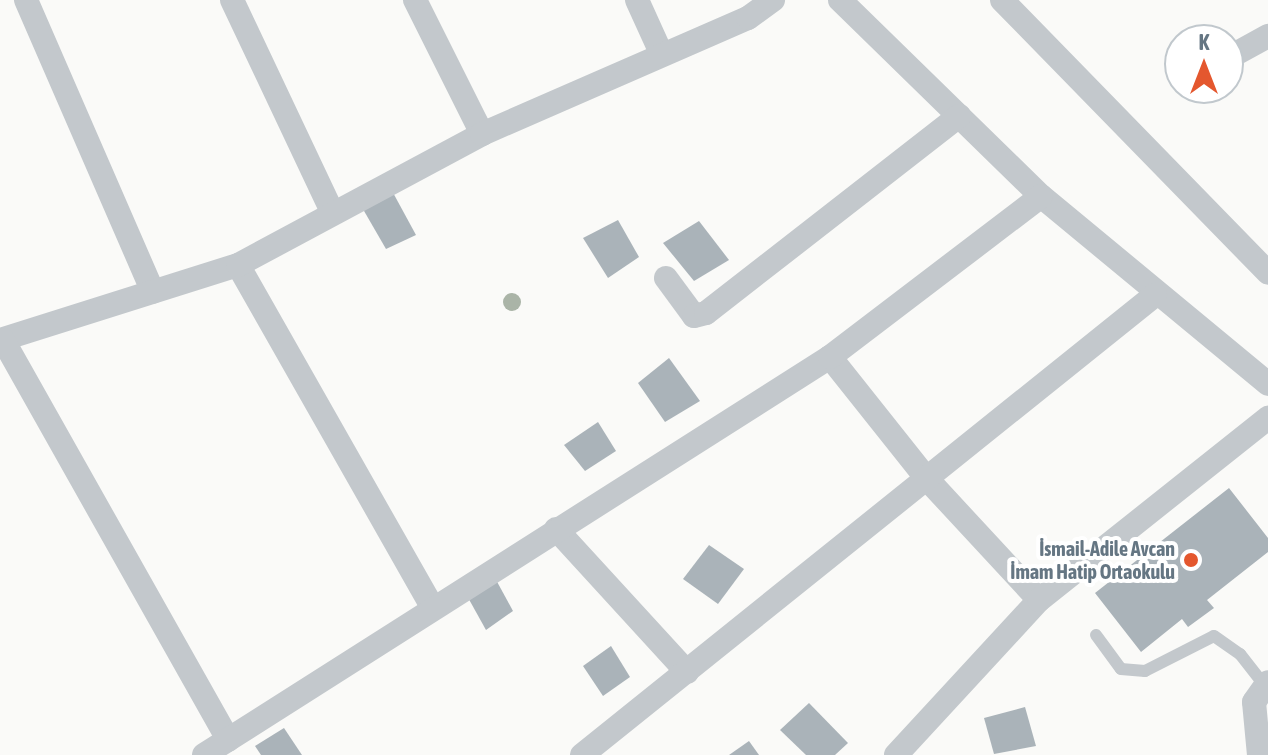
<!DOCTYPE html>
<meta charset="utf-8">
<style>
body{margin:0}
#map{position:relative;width:1268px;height:755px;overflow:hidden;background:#fafaf8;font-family:"Asap Condensed",sans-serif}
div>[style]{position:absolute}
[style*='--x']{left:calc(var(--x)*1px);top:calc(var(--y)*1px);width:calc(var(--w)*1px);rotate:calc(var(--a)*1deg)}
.building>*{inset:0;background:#aab3b9}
.service>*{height:12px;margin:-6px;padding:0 6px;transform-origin:6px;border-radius:6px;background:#c3c8cc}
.minor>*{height:24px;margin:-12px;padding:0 12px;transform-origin:12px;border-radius:12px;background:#c3c8cc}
.trees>*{width:18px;height:18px;margin:-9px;border-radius:50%;background:#aab4a7}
.dots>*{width:22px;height:22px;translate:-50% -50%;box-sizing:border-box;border:4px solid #fff;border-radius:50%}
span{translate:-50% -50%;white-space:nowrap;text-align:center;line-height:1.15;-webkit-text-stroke:8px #fff;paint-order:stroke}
.poi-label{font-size:20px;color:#657683;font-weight:700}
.right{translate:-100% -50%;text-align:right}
.north{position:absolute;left:1164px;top:24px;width:80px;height:80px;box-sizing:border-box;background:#fff;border:2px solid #c1c8cd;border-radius:50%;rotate:0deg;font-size:22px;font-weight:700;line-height:32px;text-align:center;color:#657683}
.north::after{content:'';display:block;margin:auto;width:28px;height:36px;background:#e4572e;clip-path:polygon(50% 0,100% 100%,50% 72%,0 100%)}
</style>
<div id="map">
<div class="building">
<i style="clip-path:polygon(391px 189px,416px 235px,386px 249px,360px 204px)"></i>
<i style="clip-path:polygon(618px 220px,639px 257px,608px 278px,583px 238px)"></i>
<i style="clip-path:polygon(699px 221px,729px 260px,694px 281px,663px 243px)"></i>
<i style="clip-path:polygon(669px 358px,700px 401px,665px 422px,638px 383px)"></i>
<i style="clip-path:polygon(598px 422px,616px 451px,585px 471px,564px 445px)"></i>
<i style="clip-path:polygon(1229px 488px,1268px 538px,1268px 552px,1207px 600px,1214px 608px,1188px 627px,1182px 619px,1141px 652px,1095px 593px)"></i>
<i style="clip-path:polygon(709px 545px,744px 569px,718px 604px,683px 579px)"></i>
<i style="clip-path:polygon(495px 578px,513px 611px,486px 630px,466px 594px)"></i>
<i style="clip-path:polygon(611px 646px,630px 677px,603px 696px,583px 666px)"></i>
<i style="clip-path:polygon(809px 703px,848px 743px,835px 755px,806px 755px,780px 730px)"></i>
<i style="clip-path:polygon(1025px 707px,1036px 746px,994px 754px,984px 718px)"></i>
<i style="clip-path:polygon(284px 728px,302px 755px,261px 755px,255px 746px)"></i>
<i style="clip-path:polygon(749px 741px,759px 755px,729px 755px)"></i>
</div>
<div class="service">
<i style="--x:1096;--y:635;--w:42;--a:53.7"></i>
<i style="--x:1121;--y:669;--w:24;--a:5"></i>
<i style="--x:1145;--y:671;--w:77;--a:-26.9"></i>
<i style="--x:1214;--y:636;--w:32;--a:35"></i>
<i style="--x:1240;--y:654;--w:41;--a:52"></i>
</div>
<div class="minor">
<i style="--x:26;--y:0;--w:318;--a:66.5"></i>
<i style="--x:232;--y:0;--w:234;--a:64.7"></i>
<i style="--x:415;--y:0;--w:150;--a:63.4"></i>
<i style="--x:637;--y:0;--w:60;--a:65.6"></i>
<i style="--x:840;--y:0;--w:281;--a:44.3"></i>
<i style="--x:1041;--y:196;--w:295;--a:39.6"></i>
<i style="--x:1002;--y:0;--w:381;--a:45.7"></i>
<i style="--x:1228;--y:58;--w:46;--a:-28.8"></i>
<i style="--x:238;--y:265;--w:393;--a:60.4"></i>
<i style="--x:666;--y:278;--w:47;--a:53.6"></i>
<i style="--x:694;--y:316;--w:12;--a:-14"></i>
<i style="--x:706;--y:313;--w:321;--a:-37.9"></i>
<i style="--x:0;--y:340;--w:250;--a:-17.5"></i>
<i style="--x:238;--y:265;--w:277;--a:-28.2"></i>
<i style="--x:482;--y:134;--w:290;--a:-23.6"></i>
<i style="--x:748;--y:18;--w:31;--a:-36"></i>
<i style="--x:3;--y:340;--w:459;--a:60.6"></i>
<i style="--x:830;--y:357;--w:157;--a:51.5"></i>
<i style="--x:928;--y:480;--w:163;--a:47.2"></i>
<i style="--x:556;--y:529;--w:194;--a:47.5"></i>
<i style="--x:204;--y:755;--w:742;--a:-32.45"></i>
<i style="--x:830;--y:357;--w:265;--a:-37.3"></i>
<i style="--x:582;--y:755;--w:735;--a:-38.76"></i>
<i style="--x:896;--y:755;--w:211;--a:-47.3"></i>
<i style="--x:1039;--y:600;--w:293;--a:-38.5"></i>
<i style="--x:1259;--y:755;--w:53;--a:-95.4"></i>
<i style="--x:1254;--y:702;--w:24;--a:-55"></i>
</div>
<div class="trees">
<i style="left:512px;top:302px"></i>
</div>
<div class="dots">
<i style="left:1191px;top:560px;background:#e4572e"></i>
</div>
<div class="poi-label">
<span class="right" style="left:1175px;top:560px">İsmail-Adile Avcan<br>İmam Hatip Ortaokulu</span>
</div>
<div class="north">K</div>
</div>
